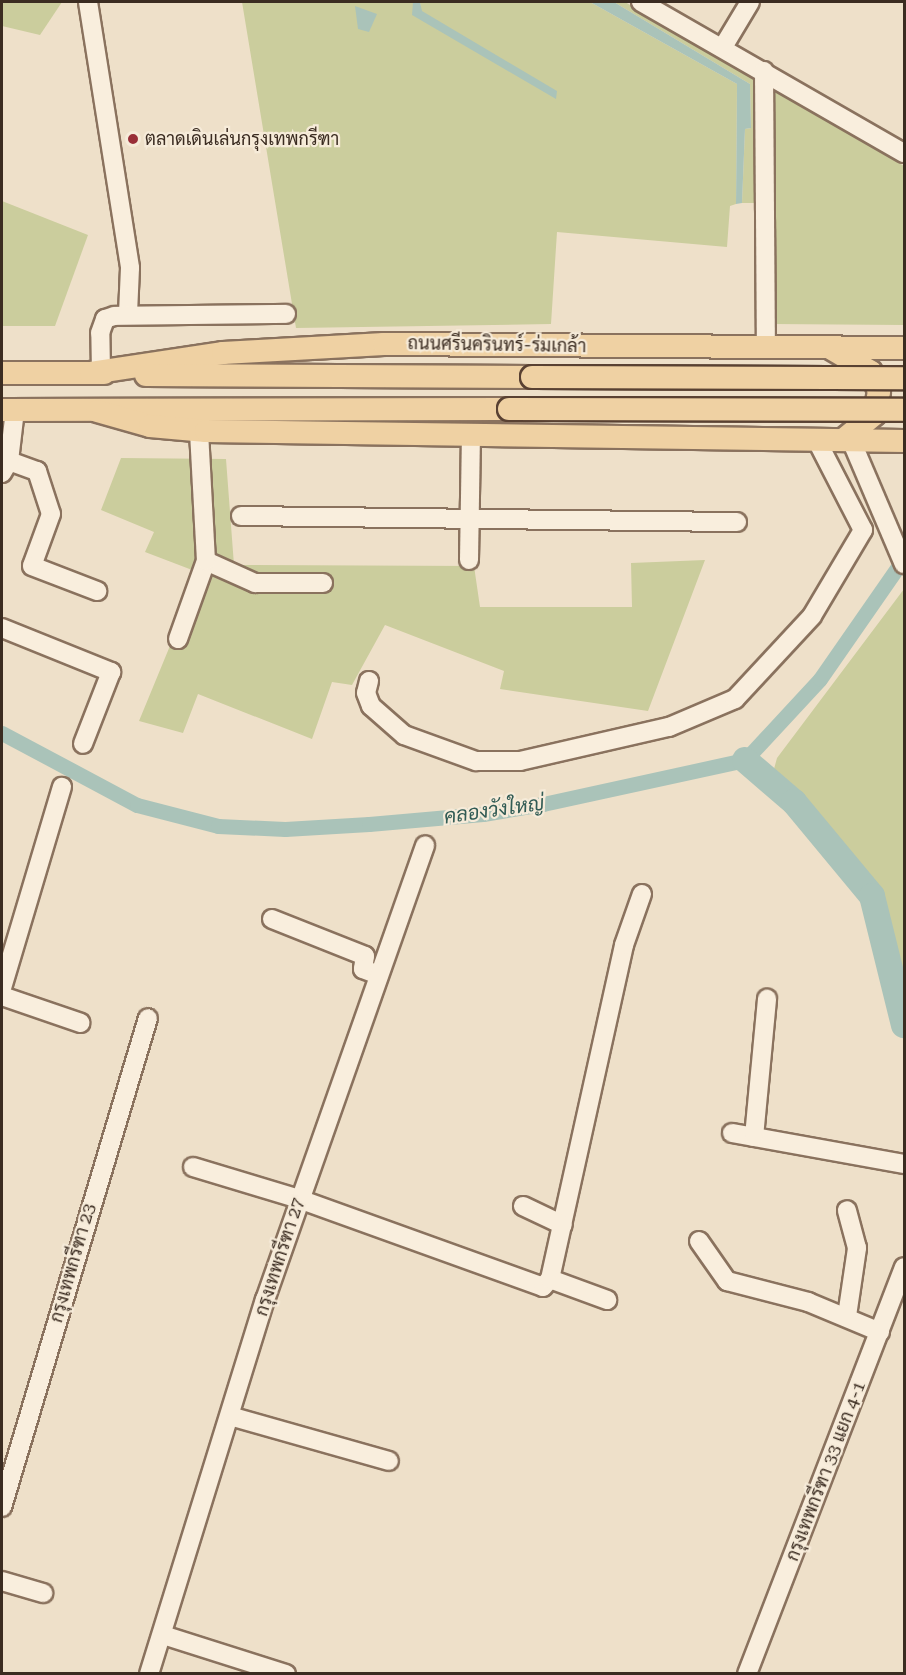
<!DOCTYPE html>
<meta charset="utf-8">
<style>
body{margin:0}
#map{position:relative;width:906px;height:1675px;overflow:hidden;background:#eee0c9;font-family:"Roboto Serif",Sarabun,serif}
div>[style]{position:absolute}
[style*='--x']{left:calc(var(--x)*1px);top:calc(var(--y)*1px);width:calc(var(--w)*1px);rotate:calc(var(--a)*1deg)}
.green>*{inset:0;background:#cbcd9d}
.water>*{inset:0;background:#aac3b9}
.canal>*{height:15px;margin:-7.5px;padding:0 7.5px;transform-origin:7.5px;border-radius:7.5px;background:#aac3b9}
.river>*{height:26px;margin:-13px;padding:0 13px;transform-origin:13px;border-radius:13px;background:#aac3b9}
.roads{filter:drop-shadow(2px 0 #8a725e) drop-shadow(-2px 0 #8a725e) drop-shadow(0 2px #8a725e) drop-shadow(0 -2px #8a725e)}
.minor>*{height:18px;margin:-9px;padding:0 9px;transform-origin:9px;border-radius:9px;background:#f9eedd}
.major>*{height:22px;margin:-11px;padding:0 11px;transform-origin:11px;border-radius:11px;background:#efd1a3}
.bridges{filter:drop-shadow(2px 0 #594132) drop-shadow(-2px 0 #594132) drop-shadow(0 2px #594132) drop-shadow(0 -2px #594132)}
.major-bridge>*{height:22px;margin:-11px;padding:0 11px;transform-origin:11px;border-radius:11px;background:#efd1a3}
.dots>*{width:16px;height:16px;translate:-50% -50%;box-sizing:border-box;border:3px solid #f6ebd9;border-radius:50%}
span{translate:-50% -50%;white-space:nowrap;text-align:center;line-height:1.15;-webkit-text-stroke:4.5px #f6ebd9;paint-order:stroke}
.poi-label{font-size:18px;color:#3b2c21}
.left{translate:0 -50%;text-align:left}
.street-label{font-size:18px;color:#3b2c21}
.water-label{font-size:20px;color:#315b54;font-style:italic}
.frame{position:absolute;inset:0;border:3px solid #3b2c21;pointer-events:none}
</style>
<div id="map">
<div class="green">
<i style="clip-path:polygon(2px 2px,62px 2px,40px 35px,2px 26px)"></i>
<i style="clip-path:polygon(242px 2px,413px 2px,421px 11px,420px 2px,590px 2px,737px 84px,736px 204px,730px 206px,727px 247px,557px 232px,551px 324px,296px 328px)"></i>
<i style="clip-path:polygon(614px 2px,625px 2px,758px 80px,758px 203px,742px 203px,745px 129px,751px 128px,750px 84px)"></i>
<i style="clip-path:polygon(774px 91px,782px 91px,904px 166px,904px 325px,772px 324px)"></i>
<i style="clip-path:polygon(2px 201px,88px 235px,55px 326px,2px 326px)"></i>
<i style="clip-path:polygon(121px 458px,226px 459px,234px 565px,474px 566px,480px 607px,632px 607px,631px 563px,705px 560px,648px 711px,500px 689px,504px 671px,385px 625px,352px 685px,332px 682px,312px 739px,198px 694px,183px 733px,139px 721px,200px 573px,145px 552px,154px 532px,101px 510px)"></i>
<i style="clip-path:polygon(904px 589px,904px 993px,876px 886px,821px 815px,774px 769px,777px 758px)"></i>
</div>
<div class="water">
<i style="clip-path:polygon(413px 2px,420px 2px,422px 11px,557px 91px,556px 99px,412px 15px)"></i>
<i style="clip-path:polygon(590px 2px,614px 2px,750px 84px,751px 128px,745px 129px,742px 203px,736px 204px,737px 84px)"></i>
<i style="clip-path:polygon(355px 6px,377px 14px,369px 32px,358px 29px)"></i>
</div>
<div class="canal">
<i style="--x:2;--y:733;--w:153;--a:28.1"></i>
<i style="--x:137;--y:805;--w:84;--a:14.5"></i>
<i style="--x:218;--y:826;--w:67;--a:2.6"></i>
<i style="--x:285;--y:829;--w:84;--a:-3.4"></i>
<i style="--x:369;--y:824;--w:114;--a:-5"></i>
<i style="--x:483;--y:814;--w:61;--a:-9.5"></i>
<i style="--x:543;--y:804;--w:207;--a:-12.3"></i>
<i style="--x:745;--y:760;--w:110;--a:-47.2"></i>
<i style="--x:820;--y:679;--w:147;--a:-55.2"></i>
</div>
<div class="river">
<i style="--x:745;--y:760;--w:65;--a:40.6"></i>
<i style="--x:794;--y:802;--w:122;--a:50.3"></i>
<i style="--x:872;--y:896;--w:133;--a:76.1"></i>
</div>
<div class="roads">
<div class="minor">
<i style="--x:88;--y:2;--w:269;--a:81"></i>
<i style="--x:130;--y:268;--w:46;--a:92.5"></i>
<i style="--x:641;--y:2;--w:303;--a:29.9"></i>
<i style="--x:723;--y:47;--w:52;--a:-59"></i>
<i style="--x:764;--y:71;--w:278;--a:89.6"></i>
<i style="--x:101;--y:372;--w:39;--a:-91"></i>
<i style="--x:100;--y:333;--w:15;--a:-70"></i>
<i style="--x:105;--y:319;--w:9;--a:-18"></i>
<i style="--x:114;--y:316;--w:172;--a:-0.7"></i>
<i style="--x:851;--y:440;--w:135;--a:66.9"></i>
<i style="--x:9;--y:461;--w:30;--a:20"></i>
<i style="--x:37;--y:471;--w:45;--a:72"></i>
<i style="--x:51;--y:514;--w:55;--a:110.1"></i>
<i style="--x:32;--y:566;--w:70;--a:21"></i>
<i style="--x:2;--y:473;--w:14;--a:-60"></i>
<i style="--x:9;--y:461;--w:51;--a:-83.3"></i>
<i style="--x:241;--y:516;--w:496;--a:0.7"></i>
<i style="--x:469;--y:560;--w:123;--a:-89.1"></i>
<i style="--x:206;--y:561;--w:54;--a:24.2"></i>
<i style="--x:255;--y:583;--w:68;--a:0"></i>
<i style="--x:2;--y:628;--w:118;--a:22"></i>
<i style="--x:111;--y:672;--w:77;--a:111.3"></i>
<i style="--x:178;--y:639;--w:83;--a:-70.3"></i>
<i style="--x:206;--y:561;--w:130;--a:-93.1"></i>
<i style="--x:369;--y:681;--w:12;--a:104"></i>
<i style="--x:366;--y:693;--w:14;--a:69"></i>
<i style="--x:371;--y:706;--w:44;--a:41.3"></i>
<i style="--x:404;--y:735;--w:77;--a:19.9"></i>
<i style="--x:476;--y:761;--w:44;--a:0"></i>
<i style="--x:520;--y:761;--w:153;--a:-12.9"></i>
<i style="--x:669;--y:727;--w:72;--a:-23"></i>
<i style="--x:735;--y:699;--w:113;--a:-47.1"></i>
<i style="--x:812;--y:616;--w:100;--a:-59.3"></i>
<i style="--x:863;--y:530;--w:102;--a:-117.3"></i>
<i style="--x:272;--y:919;--w:100;--a:21.7"></i>
<i style="--x:365;--y:956;--w:13;--a:99"></i>
<i style="--x:363;--y:969;--w:17;--a:21"></i>
<i style="--x:2;--y:988;--w:210;--a:-73.4"></i>
<i style="--x:2;--y:996;--w:83;--a:18.9"></i>
<i style="--x:732;--y:1133;--w:175;--a:10.2"></i>
<i style="--x:754;--y:1137;--w:139;--a:-84.6"></i>
<i style="--x:193;--y:1167;--w:111;--a:16.8"></i>
<i style="--x:299;--y:1199;--w:259;--a:19.8"></i>
<i style="--x:543;--y:1287;--w:11;--a:-49"></i>
<i style="--x:550;--y:1279;--w:342;--a:-77.5"></i>
<i style="--x:624;--y:945;--w:54;--a:-70.6"></i>
<i style="--x:523;--y:1206;--w:44;--a:25.4"></i>
<i style="--x:699;--y:1241;--w:49;--a:55"></i>
<i style="--x:727;--y:1281;--w:84;--a:14.5"></i>
<i style="--x:808;--y:1302;--w:78;--a:22.6"></i>
<i style="--x:550;--y:1279;--w:61;--a:20.2"></i>
<i style="--x:847;--y:1316;--w:69;--a:-81.6"></i>
<i style="--x:857;--y:1248;--w:39;--a:-105"></i>
<i style="--x:230;--y:1416;--w:165;--a:15.8"></i>
<i style="--x:2;--y:1507;--w:510;--a:-73.38"></i>
<i style="--x:2;--y:1581;--w:43;--a:16.3"></i>
<i style="--x:163;--y:1635;--w:129;--a:17.6"></i>
<i style="--x:149;--y:1674;--w:392;--a:-72.8"></i>
<i style="--x:265;--y:1300;--w:482;--a:-70.6"></i>
<i style="--x:747;--y:1674;--w:436;--a:-68.9"></i>
</div>
<div class="major">
<i style="--x:832;--y:349;--w:45;--a:30.5"></i>
<i style="--x:871;--y:372;--w:21;--a:67"></i>
<i style="--x:879;--y:391;--w:23;--a:100"></i>
<i style="--x:875;--y:414;--w:41;--a:140.9"></i>
<i style="--x:2;--y:373;--w:102;--a:0"></i>
<i style="--x:91;--y:373;--w:134;--a:-8.6"></i>
<i style="--x:223;--y:353;--w:161;--a:-3.2"></i>
<i style="--x:384;--y:344;--w:520;--a:0.44"></i>
<i style="--x:146;--y:375;--w:386;--a:0.3"></i>
<i style="--x:2;--y:410;--w:507;--a:-0.11"></i>
<i style="--x:97;--y:411;--w:55;--a:15.8"></i>
<i style="--x:150;--y:426;--w:56;--a:5.1"></i>
<i style="--x:206;--y:431;--w:698;--a:0.82"></i>
</div>
</div>
<div class="bridges">
<div class="major-bridge">
<i style="--x:532;--y:377;--w:372;--a:0.2"></i>
<i style="--x:509;--y:409;--w:395;--a:0.1"></i>
</div>
</div>
<div class="dots">
<i style="left:133px;top:139px;background:#992f38"></i>
</div>
<div class="poi-label">
<span class="left" style="left:145px;top:139px">ตลาดเดินเล่นกรุงเทพกรีฑา</span>
</div>
<div class="street-label">
<span style="left:497px;top:345px;rotate:1deg">ถนนศรีนครินทร์-ร่มเกล้า</span>
<span style="left:280px;top:1257px;rotate:-72deg">กรุงเทพกรีฑา 27</span>
<span style="left:73px;top:1263px;rotate:-74deg">กรุงเทพกรีฑา 23</span>
<span style="left:826px;top:1471px;rotate:-69deg">กรุงเทพกรีฑา 33 แยก 4-1</span>
</div>
<div class="water-label">
<span style="left:494px;top:810px;rotate:-8deg">คลองวังใหญ่</span>
</div>
<div class="frame"></div>
</div>
